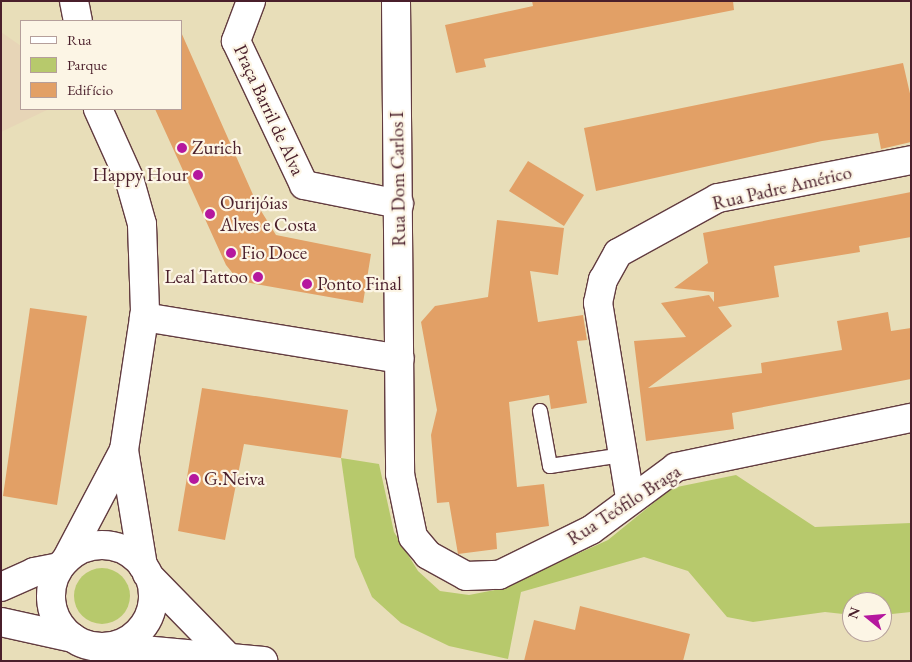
<!DOCTYPE html>
<meta charset="utf-8">
<style>
body{margin:0}
#map{position:relative;width:912px;height:662px;overflow:hidden;background:#e8deb9;font-family:"EB Garamond",serif}
div>[style]{position:absolute}
[style*='--x']{left:calc(var(--x)*1px);top:calc(var(--y)*1px);width:calc(var(--w)*1px);rotate:calc(var(--a)*1deg)}
.built>*{inset:0;background:#e7d5b7}
.green>*{inset:0;background:#b7c96c}
.round{border-radius:50%}
.building>*{inset:0;background:#e2a066}
.roads{filter:drop-shadow(1px 0 #623c40) drop-shadow(-1px 0 #623c40) drop-shadow(0 1px #623c40) drop-shadow(0 -1px #623c40)}
.lane>*{height:14px;margin:-7px;padding:0 7px;transform-origin:7px;border-radius:7px;background:#fff}
.street>*{height:28px;margin:-14px;padding:0 14px;transform-origin:14px;border-radius:14px;background:#fff}
.secondary>*{height:28px;margin:-14px;padding:0 14px;transform-origin:14px;border-radius:14px;background:#fff}
.secondary>.ring{margin:-14px;padding:0;box-sizing:content-box;background:none;border:28px solid #fff;border-radius:50%}
.dots>*{width:14px;height:14px;translate:-50% -50%;box-sizing:border-box;border:2px solid #fcf5e5;border-radius:50%}
span{translate:-50% -50%;white-space:nowrap;text-align:center;line-height:1.15;-webkit-text-stroke:4.5px #fcf5e5;paint-order:stroke}
.street-label{font-size:19px;color:#4a1f2b}
.poi-label{font-size:19px;color:#4a1f2b}
.left{translate:0 -50%;text-align:left}
.right{translate:-100% -50%;text-align:right}
.frame{position:absolute;inset:0;border:2px solid #4a1f2b;pointer-events:none}
.legend{position:absolute;left:20px;top:20px;width:162px;height:90px;box-sizing:border-box;background:#fcf5e5;border:1px solid #b59f9b;margin:0;padding:6px 9px;list-style:none;font-size:15px;color:#4a1f2b}
.legend li{display:flex;align-items:center;gap:10px;height:25px}
.legend b{width:25px;border:1px solid #b59f9b}
.north{position:absolute;left:842px;top:592px;width:50px;height:50px;box-sizing:border-box;background:#fcf5e5;border:1px solid #b59f9b;border-radius:50%;rotate:287deg;font-size:14px;font-weight:700;line-height:20px;text-align:center;color:#4a1f2b}
.north::after{content:'';display:block;margin:auto;width:18px;height:22px;background:#b5179e;clip-path:polygon(50% 0,100% 100%,50% 72%,0 100%)}
</style>
<div id="map">
<div class="built">
<i style="clip-path:polygon(1px 32px,21px 46px,21px 109px,49px 109px,1px 132px)"></i>
</div>
<div class="green">
<i style="clip-path:polygon(341px 458px,379px 464px,394px 532px,418px 571px,440px 591px,469px 595px,500px 589px,608px 540px,672px 488px,736px 475px,815px 527px,911px 523px,911px 612px,882px 615px,882px 602px,852px 602px,852px 615px,825px 612px,753px 622px,727px 617px,688px 571px,644px 557px,521px 592px,508px 659px,449px 646px,401px 623px,372px 597px,355px 557px)"></i>
<i class="round" style="left:74px;top:568px;width:56px;height:56px"></i>
</div>
<div class="building">
<i style="clip-path:polygon(532px 1px,733px 1px,734px 10px,484px 59px,486px 67px,456px 73px,445px 25px,533px 6px)"></i>
<i style="clip-path:polygon(181px 32px,258px 206px,276px 235px,371px 254px,363px 303px,239px 281px,226px 265px,155px 109px,181px 109px)"></i>
<i style="clip-path:polygon(903px 63px,911px 98px,911px 142px,881px 149px,878px 133px,822px 141px,596px 191px,584px 128px)"></i>
<i style="clip-path:polygon(528px 161px,584px 195px,564px 226px,509px 191px)"></i>
<i style="clip-path:polygon(911px 192px,911px 237px,859px 246px,860px 252px,774px 266px,779px 297px,718px 307px,732px 326px,648px 388px,762px 373px,761px 363px,842px 350px,837px 321px,888px 312px,891px 331px,911px 328px,911px 379px,732px 413px,734px 429px,646px 441px,634px 341px,686px 337px,661px 303px,709px 295px,714px 302px,714px 292px,674px 288px,708px 263px,703px 233px)"></i>
<i style="clip-path:polygon(497px 220px,564px 228px,558px 275px,530px 271px,538px 322px,583px 315px,587px 340px,577px 341px,587px 403px,551px 409px,549px 395px,509px 402px,517px 487px,544px 484px,549px 526px,496px 533px,497px 549px,458px 554px,449px 502px,437px 503px,431px 435px,437px 410px,421px 322px,435px 306px,488px 297px)"></i>
<i style="clip-path:polygon(30px 308px,87px 316px,57px 505px,3px 496px)"></i>
<i style="clip-path:polygon(202px 388px,348px 410px,341px 458px,244px 444px,225px 540px,178px 531px)"></i>
<i style="clip-path:polygon(580px 606px,690px 634px,683px 661px,524px 661px,534px 620px,575px 630px)"></i>
</div>
<div class="roads">
<div class="lane">
<i style="--x:540;--y:411;--w:56;--a:79.7"></i>
<i style="--x:550;--y:466;--w:74;--a:-8.6"></i>
</div>
<div class="street">
<i style="--x:251;--y:1;--w:43;--a:110.6"></i>
<i style="--x:236;--y:41;--w:159;--a:64.7"></i>
<i style="--x:304;--y:185;--w:97;--a:11.3"></i>
<i style="--x:396;--y:1;--w:473;--a:89.5"></i>
<i style="--x:400;--y:474;--w:64;--a:78.3"></i>
<i style="--x:413;--y:537;--w:23;--a:50"></i>
<i style="--x:428;--y:555;--w:43;--a:28.9"></i>
<i style="--x:466;--y:576;--w:33;--a:-2"></i>
<i style="--x:499;--y:575;--w:102;--a:-26.1"></i>
<i style="--x:591;--y:530;--w:106;--a:-36.5"></i>
<i style="--x:676;--y:467;--w:240;--a:-11.8"></i>
<i style="--x:144;--y:317;--w:259;--a:9.3"></i>
<i style="--x:630;--y:498;--w:198;--a:-99.3"></i>
<i style="--x:598;--y:303;--w:24;--a:-78"></i>
<i style="--x:603;--y:280;--w:31;--a:-61"></i>
<i style="--x:618;--y:253;--w:114;--a:-28.8"></i>
<i style="--x:718;--y:198;--w:197;--a:-11.1"></i>
</div>
<div class="secondary">
<i style="--x:74;--y:1;--w:20;--a:79"></i>
<i style="--x:124;--y:450;--w:118;--a:80.7"></i>
<i class="ring" style="left:51px;top:545px;width:74px;height:74px"></i>
<i style="--x:66;--y:560;--w:124;--a:-62.2"></i>
<i style="--x:124;--y:450;--w:141;--a:-81.4"></i>
<i style="--x:145;--y:311;--w:87;--a:-92"></i>
<i style="--x:142;--y:224;--w:48;--a:-105.8"></i>
<i style="--x:129;--y:178;--w:76;--a:-114.2"></i>
<i style="--x:147;--y:574;--w:116;--a:45.7"></i>
<i style="--x:1;--y:587;--w:36;--a:-24"></i>
<i style="--x:34;--y:572;--w:26;--a:-11"></i>
<i style="--x:1;--y:622;--w:74;--a:12.5"></i>
<i style="--x:110;--y:647;--w:154;--a:5.2"></i>
</div>
</div>
<div class="dots">
<i style="left:182px;top:148px;background:#b5179e"></i>
<i style="left:198px;top:175px;background:#b5179e"></i>
<i style="left:210px;top:214px;background:#b5179e"></i>
<i style="left:231px;top:253px;background:#b5179e"></i>
<i style="left:258px;top:277px;background:#b5179e"></i>
<i style="left:307px;top:284px;background:#b5179e"></i>
<i style="left:194px;top:479px;background:#b5179e"></i>
</div>
<div class="street-label">
<span style="left:269px;top:110px;rotate:65deg">Praça Barril de Alva</span>
<span style="left:398px;top:179px;rotate:-91deg">Rua Dom Carlos I</span>
<span style="left:782px;top:188px;rotate:-13deg">Rua Padre Américo</span>
<span style="left:624px;top:505px;rotate:-33deg">Rua Teófilo Braga</span>
</div>
<div class="poi-label">
<span class="left" style="left:192px;top:148px">Zurich</span>
<span class="right" style="left:188px;top:175px">Happy Hour</span>
<span class="left" style="left:220px;top:214px">Ourijóias<br>Alves e Costa</span>
<span class="left" style="left:241px;top:253px">Fio Doce</span>
<span class="right" style="left:248px;top:277px">Leal Tattoo</span>
<span class="left" style="left:317px;top:284px">Ponto Final</span>
<span class="left" style="left:204px;top:479px">G.Neiva</span>
</div>
<div class="frame"></div>
<ul class="legend">
<li><b style="height:6px;background:#fff"></b>Rua</li>
<li><b style="height:14px;background:#b7c96c"></b>Parque</li>
<li><b style="height:14px;background:#e2a066"></b>Edifício</li>
</ul>
<div class="north">N</div>
</div>
